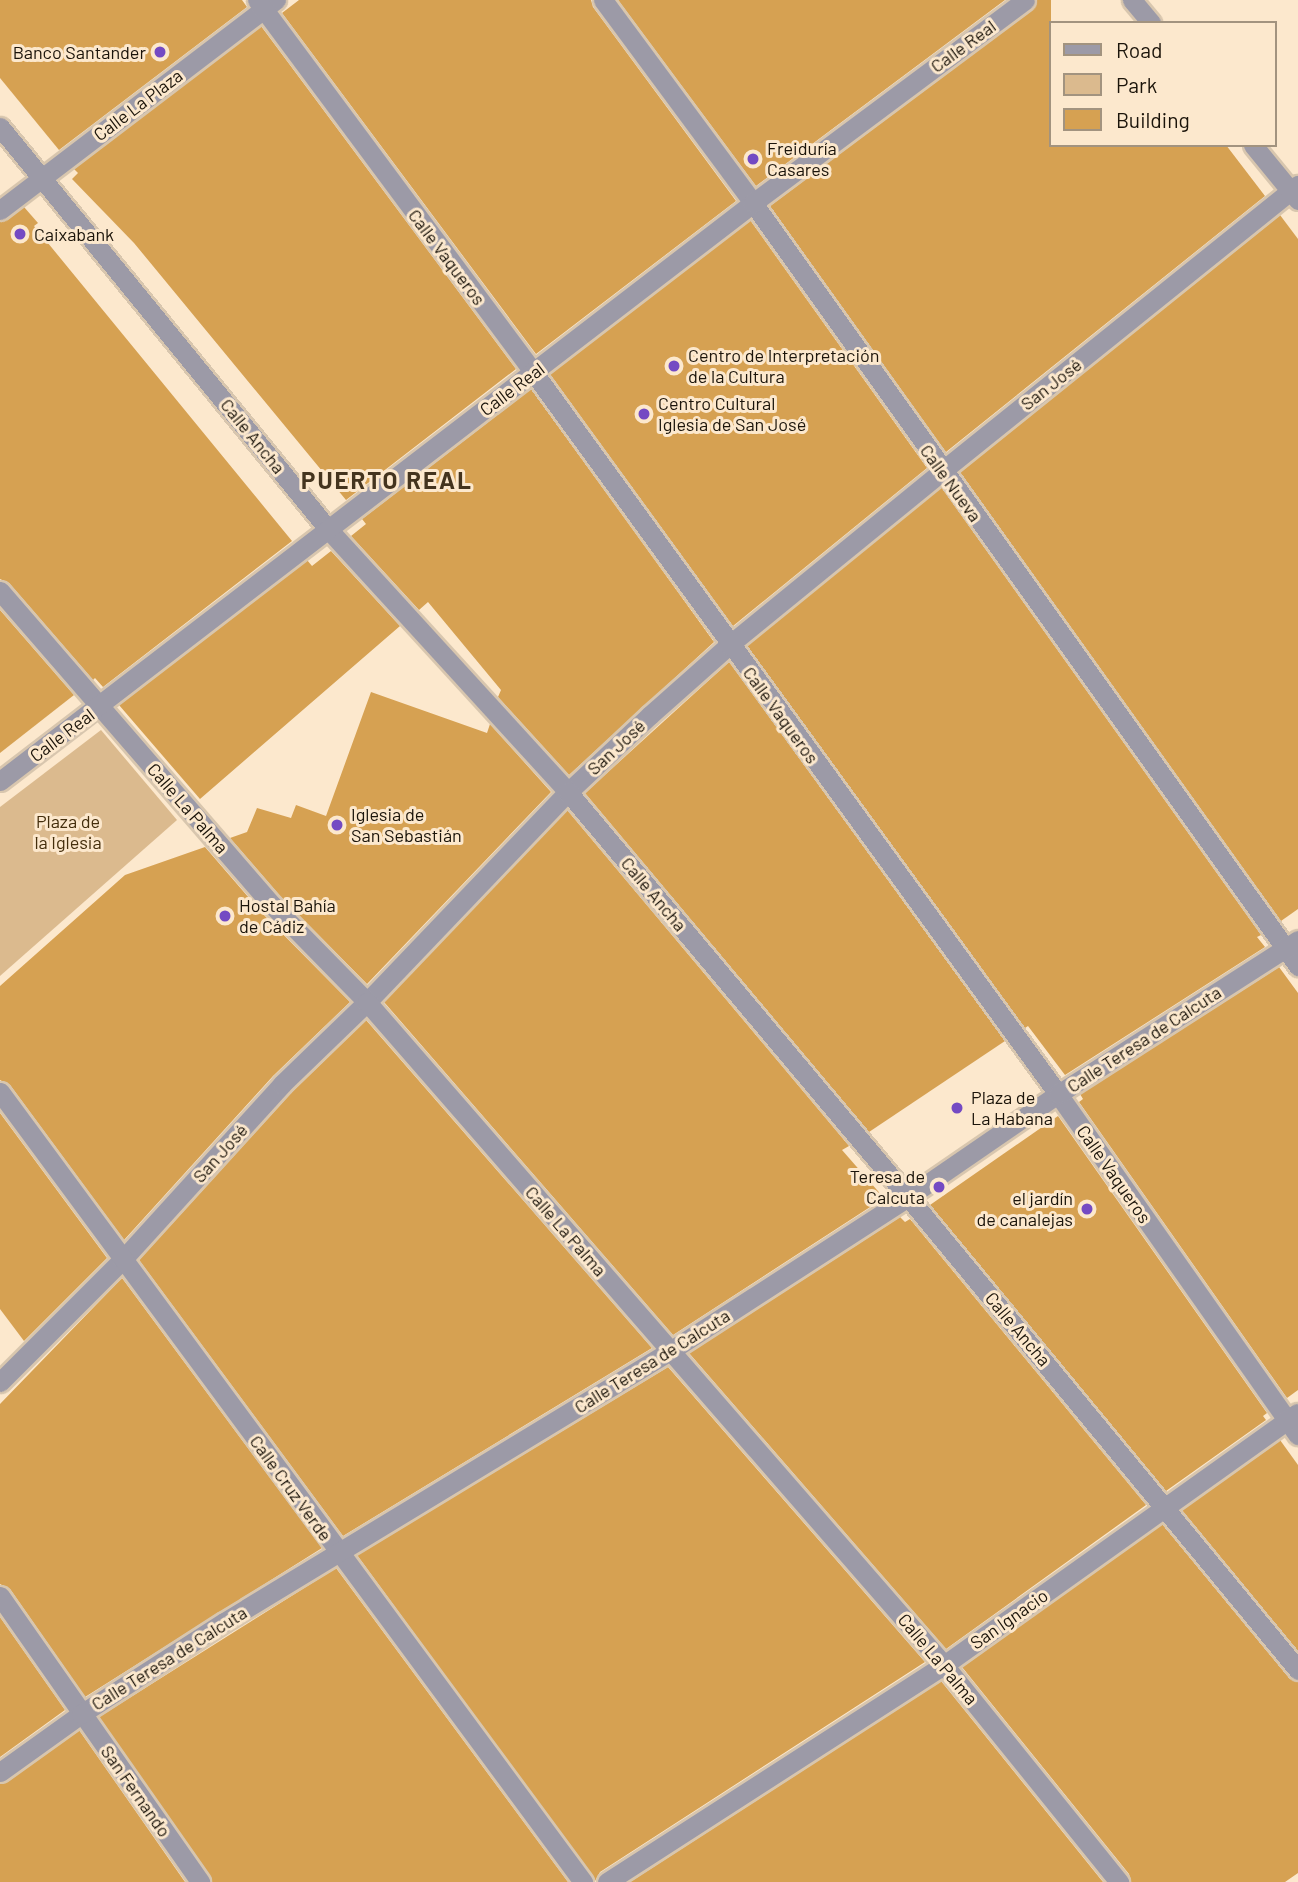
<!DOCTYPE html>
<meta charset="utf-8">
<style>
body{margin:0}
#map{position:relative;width:1298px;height:1882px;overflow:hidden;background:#fce8cd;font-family:Barlow,sans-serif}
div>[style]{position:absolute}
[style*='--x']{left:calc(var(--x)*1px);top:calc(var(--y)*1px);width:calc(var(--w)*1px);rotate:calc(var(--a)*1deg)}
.green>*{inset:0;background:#dbba8e}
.building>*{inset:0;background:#d6a152}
.roads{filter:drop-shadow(2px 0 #d8c6ae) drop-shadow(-2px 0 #d8c6ae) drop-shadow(0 2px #d8c6ae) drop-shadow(0 -2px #d8c6ae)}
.pedestrian>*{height:19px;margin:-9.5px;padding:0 9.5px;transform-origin:9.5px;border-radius:9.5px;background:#9c9aa7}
.minor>*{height:19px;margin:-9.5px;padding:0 9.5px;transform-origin:9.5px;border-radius:9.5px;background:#9c9aa7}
.tertiary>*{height:19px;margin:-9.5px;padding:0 9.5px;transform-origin:9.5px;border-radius:9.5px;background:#9c9aa7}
.dots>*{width:19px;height:19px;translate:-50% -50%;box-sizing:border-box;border:4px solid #fce8cd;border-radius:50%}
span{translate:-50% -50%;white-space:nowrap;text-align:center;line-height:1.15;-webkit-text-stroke:6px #fce8cd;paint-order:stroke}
.street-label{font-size:18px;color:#1b140a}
.poi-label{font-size:18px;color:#1b140a}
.right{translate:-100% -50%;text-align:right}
.left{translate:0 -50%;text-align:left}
.park-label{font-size:18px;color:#442e0c}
.district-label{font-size:24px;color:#44341e;font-weight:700;letter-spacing:2px}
.legend{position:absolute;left:1049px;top:21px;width:228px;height:126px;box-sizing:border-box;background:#fce8cd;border:2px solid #a2937f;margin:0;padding:9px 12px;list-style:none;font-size:21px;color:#1b140a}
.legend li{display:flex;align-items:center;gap:14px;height:35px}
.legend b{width:35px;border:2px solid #a2937f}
</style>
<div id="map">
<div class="green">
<i style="clip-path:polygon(101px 730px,177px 820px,0 976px,0 807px)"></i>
</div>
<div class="building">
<i style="clip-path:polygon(0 0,242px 0,247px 7px,59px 150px,0 78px)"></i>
<i style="clip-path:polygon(299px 0,591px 0,593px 7px,736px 201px,536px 354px,282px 13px)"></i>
<i style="clip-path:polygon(618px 0,1005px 0,756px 186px)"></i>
<i style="clip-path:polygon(1037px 0,1051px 0,1051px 145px,1226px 145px,1265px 196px,946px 452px,770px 206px,1032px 10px)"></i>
<i style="clip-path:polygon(261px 26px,516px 369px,346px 500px,134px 243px,72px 179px,78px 173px,74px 169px)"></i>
<i style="clip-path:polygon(24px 207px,38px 223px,34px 226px,292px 541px,103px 687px,95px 678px,93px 680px,9px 583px,0 579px,0 222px)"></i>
<i style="clip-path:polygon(1280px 215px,1298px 239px,1298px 909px,1281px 921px,960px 472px)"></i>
<i style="clip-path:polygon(750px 220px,927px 468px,733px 626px,550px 374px)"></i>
<i style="clip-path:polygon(531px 389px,714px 642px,569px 775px,498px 697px,501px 690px,428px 602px,419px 610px,351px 536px,366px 524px,362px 519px)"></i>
<i style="clip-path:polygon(941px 487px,1261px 935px,1257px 937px,1265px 947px,1065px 1075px,1028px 1026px,1025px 1028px,747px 646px)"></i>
<i style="clip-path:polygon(331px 551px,400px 626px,200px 799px,119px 705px,307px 560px,312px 566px)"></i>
<i style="clip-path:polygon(0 610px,74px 695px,0 753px)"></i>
<i style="clip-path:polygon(729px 662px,1005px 1041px,869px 1132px,585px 793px)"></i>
<i style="clip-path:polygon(371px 692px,487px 733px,490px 724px,551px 792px,367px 984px,281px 897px,230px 838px,247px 832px,257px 808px,291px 818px,296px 805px,326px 816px)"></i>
<i style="clip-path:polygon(567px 810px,849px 1146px,842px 1150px,884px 1198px,673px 1335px,384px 1002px)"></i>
<i style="clip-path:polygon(205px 847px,263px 914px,350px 1002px,273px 1076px,124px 1240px,10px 1085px,0 1080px,0 986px,125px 875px)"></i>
<i style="clip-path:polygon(1279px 967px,1298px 993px,1298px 1390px,1287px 1398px,1079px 1102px,1083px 1099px,1080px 1094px)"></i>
<i style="clip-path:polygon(366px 1020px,652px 1348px,343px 1536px,139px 1260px,291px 1093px)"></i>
<i style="clip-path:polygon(0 1113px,107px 1258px,24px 1341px,0 1309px)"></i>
<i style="clip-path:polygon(1058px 1116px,1267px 1413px,1263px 1416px,1266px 1420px,1166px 1491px,930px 1205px)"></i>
<i style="clip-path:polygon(900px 1217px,905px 1222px,910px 1219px,1146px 1505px,946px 1649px,689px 1353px)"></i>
<i style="clip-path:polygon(122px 1278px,322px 1548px,85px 1697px,10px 1589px,0 1584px,0 1404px)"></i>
<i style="clip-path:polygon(668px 1367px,925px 1662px,600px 1872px,595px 1881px,357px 1555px)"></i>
<i style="clip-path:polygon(1280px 1440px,1298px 1465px,1298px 1651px,1182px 1510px)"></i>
<i style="clip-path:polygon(1162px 1524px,1289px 1678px,1298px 1682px,1298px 1873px,1285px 1882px,1131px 1882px,1129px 1874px,962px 1667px)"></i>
<i style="clip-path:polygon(336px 1568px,568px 1882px,212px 1882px,99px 1717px)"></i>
<i style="clip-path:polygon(0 1617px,65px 1710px,0 1757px)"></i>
<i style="clip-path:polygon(941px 1681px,1103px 1882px,630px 1882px)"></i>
<i style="clip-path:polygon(79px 1730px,185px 1882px,0 1882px,0 1784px)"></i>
</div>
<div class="roads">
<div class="pedestrian">
<i style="--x:603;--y:0;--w:252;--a:53.5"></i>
<i style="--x:0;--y:210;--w:347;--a:-37.3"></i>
<i style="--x:0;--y:1382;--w:174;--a:-45"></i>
<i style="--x:123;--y:1259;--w:236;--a:-47.7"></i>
<i style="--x:282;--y:1084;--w:118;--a:-44"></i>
<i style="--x:367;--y:1002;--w:291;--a:-46.3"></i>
<i style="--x:568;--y:792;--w:112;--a:-43.2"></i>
<i style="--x:650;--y:715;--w:106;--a:-41.5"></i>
<i style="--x:729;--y:645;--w:275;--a:-39.2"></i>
<i style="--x:942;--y:471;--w:457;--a:-38.8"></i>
</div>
<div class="minor">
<i style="--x:257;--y:0;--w:465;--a:53.4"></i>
<i style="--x:534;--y:373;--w:891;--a:53.99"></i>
<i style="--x:1058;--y:1094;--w:417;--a:54.9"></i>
<i style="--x:1132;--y:0;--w:30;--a:50"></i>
<i style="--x:0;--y:127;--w:519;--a:50.79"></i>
<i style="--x:328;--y:529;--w:356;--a:47.6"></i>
<i style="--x:568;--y:792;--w:529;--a:49.99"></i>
<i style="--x:908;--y:1197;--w:613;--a:50.49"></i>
<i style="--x:1253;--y:145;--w:71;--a:50.7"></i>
<i style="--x:753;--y:203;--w:938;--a:54.46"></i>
<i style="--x:0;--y:591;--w:415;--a:49.1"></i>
<i style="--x:272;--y:905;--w:136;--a:45.6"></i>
<i style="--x:367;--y:1002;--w:879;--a:48.97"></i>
<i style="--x:944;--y:1665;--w:279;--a:51.1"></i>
<i style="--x:0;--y:1092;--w:982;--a:53.57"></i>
<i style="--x:0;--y:1596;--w:349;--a:55"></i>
<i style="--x:607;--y:1882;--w:401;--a:-32.8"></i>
<i style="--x:944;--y:1665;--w:434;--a:-35.5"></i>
</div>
<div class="tertiary">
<i style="--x:0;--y:781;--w:949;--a:-37.51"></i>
<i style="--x:753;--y:203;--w:339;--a:-36.7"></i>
<i style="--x:0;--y:1772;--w:100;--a:-35.6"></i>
<i style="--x:81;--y:1714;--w:170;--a:-32.8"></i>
<i style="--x:224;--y:1622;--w:522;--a:-31.28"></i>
<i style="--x:670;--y:1351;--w:283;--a:-32.9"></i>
<i style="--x:908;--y:1197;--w:182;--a:-34.5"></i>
<i style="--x:1058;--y:1094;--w:285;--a:-32.7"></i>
</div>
</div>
<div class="dots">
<i style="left:160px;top:52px;background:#744ac3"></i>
<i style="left:753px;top:159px;background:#744ac3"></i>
<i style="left:20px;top:234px;background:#744ac3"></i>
<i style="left:674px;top:366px;background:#744ac3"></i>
<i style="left:644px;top:414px;background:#744ac3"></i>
<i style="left:337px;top:825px;background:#744ac3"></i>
<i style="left:225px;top:916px;background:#744ac3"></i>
<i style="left:957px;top:1108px;background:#744ac3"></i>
<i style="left:939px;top:1187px;background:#744ac3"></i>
<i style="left:1087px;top:1209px;background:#744ac3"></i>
</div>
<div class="street-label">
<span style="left:963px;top:46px;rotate:-36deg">Calle Real</span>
<span style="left:138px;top:105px;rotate:-37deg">Calle La Plaza</span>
<span style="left:447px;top:257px;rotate:53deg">Calle Vaqueros</span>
<span style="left:1051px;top:384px;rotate:-38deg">San José</span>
<span style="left:512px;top:389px;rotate:-37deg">Calle Real</span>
<span style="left:253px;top:436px;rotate:51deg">Calle Ancha</span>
<span style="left:951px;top:483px;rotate:54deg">Calle Nueva</span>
<span style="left:781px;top:715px;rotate:54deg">Calle Vaqueros</span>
<span style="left:62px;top:735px;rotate:-37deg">Calle Real</span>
<span style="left:616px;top:747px;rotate:-43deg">San José</span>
<span style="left:188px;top:808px;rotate:49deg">Calle La Palma</span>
<span style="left:654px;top:894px;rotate:50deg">Calle Ancha</span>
<span style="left:1144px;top:1039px;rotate:-33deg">Calle Teresa de Calcuta</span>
<span style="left:220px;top:1153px;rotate:-48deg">San José</span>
<span style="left:1114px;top:1174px;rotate:55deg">Calle Vaqueros</span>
<span style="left:566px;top:1231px;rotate:49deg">Calle La Palma</span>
<span style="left:1018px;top:1329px;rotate:50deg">Calle Ancha</span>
<span style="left:652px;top:1361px;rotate:-32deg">Calle Teresa de Calcuta</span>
<span style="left:291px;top:1488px;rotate:54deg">Calle Cruz Verde</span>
<span style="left:1009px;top:1619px;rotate:-35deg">San Ignacio</span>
<span style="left:169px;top:1658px;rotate:-32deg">Calle Teresa de Calcuta</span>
<span style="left:938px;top:1659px;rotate:50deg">Calle La Palma</span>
<span style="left:136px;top:1791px;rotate:55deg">San Fernando</span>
</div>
<div class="poi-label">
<span class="right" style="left:146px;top:52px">Banco Santander</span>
<span class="left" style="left:767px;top:159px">Freiduría<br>Casares</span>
<span class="left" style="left:34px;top:234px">Caixabank</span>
<span class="left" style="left:688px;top:366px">Centro de Interpretación<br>de la Cultura</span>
<span class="left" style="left:658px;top:414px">Centro Cultural<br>Iglesia de San José</span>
<span class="left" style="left:351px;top:825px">Iglesia de<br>San Sebastián</span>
<span class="left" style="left:239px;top:916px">Hostal Bahía<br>de Cádiz</span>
<span class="left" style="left:971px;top:1108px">Plaza de<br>La Habana</span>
<span class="right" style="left:925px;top:1187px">Teresa de<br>Calcuta</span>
<span class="right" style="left:1073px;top:1209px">el jardín<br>de canalejas</span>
</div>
<div class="park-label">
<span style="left:68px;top:832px">Plaza de<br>la Iglesia</span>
</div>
<div class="district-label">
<span style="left:387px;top:480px">PUERTO REAL</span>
</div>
<ul class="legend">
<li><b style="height:9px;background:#9c9aa7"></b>Road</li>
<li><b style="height:19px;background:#dbba8e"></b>Park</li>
<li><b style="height:19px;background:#d6a152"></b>Building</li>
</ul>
</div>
